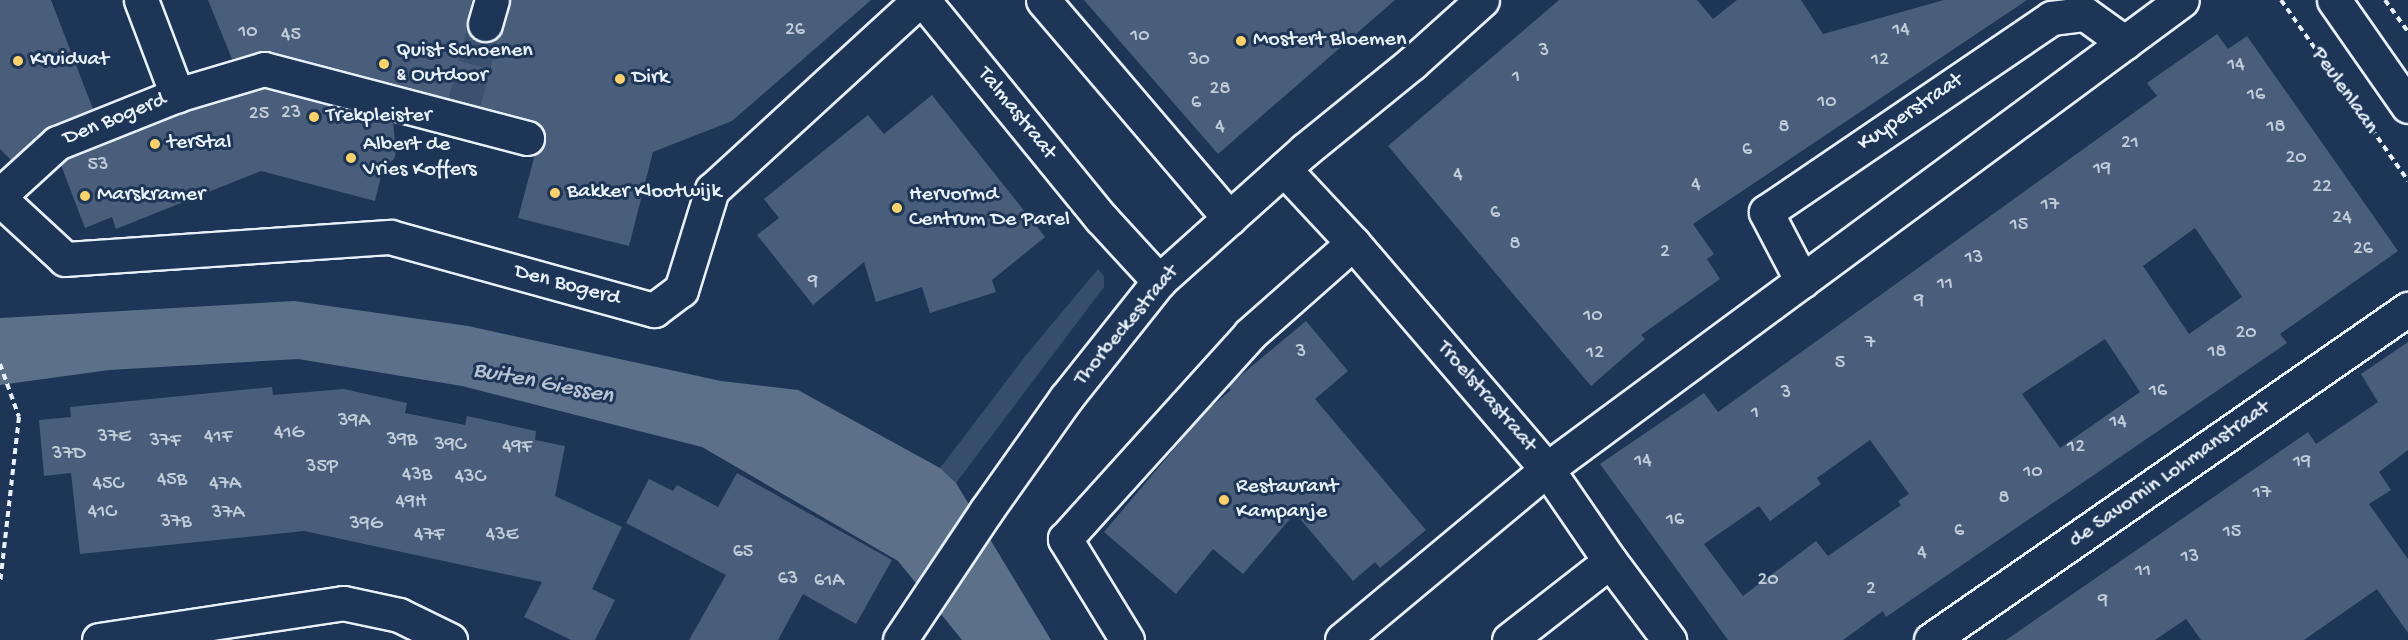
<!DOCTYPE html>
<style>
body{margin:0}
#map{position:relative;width:2408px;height:640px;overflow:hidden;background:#1d3557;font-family:"Gochi Hand",sans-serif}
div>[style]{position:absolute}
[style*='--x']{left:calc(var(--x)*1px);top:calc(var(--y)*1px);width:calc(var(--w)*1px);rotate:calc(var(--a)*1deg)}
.green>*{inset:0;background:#374d6c}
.water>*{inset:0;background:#5d7089}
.building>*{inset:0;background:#495e7a}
.minor-tunnel>*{height:33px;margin-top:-16.5px;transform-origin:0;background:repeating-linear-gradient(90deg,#3b516f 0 33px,transparent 0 49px)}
.path>*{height:4px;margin-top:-2px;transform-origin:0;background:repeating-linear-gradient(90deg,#e8f1f8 0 6px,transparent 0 10.5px)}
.roads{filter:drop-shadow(2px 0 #e8f1f8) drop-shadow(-2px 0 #e8f1f8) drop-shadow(0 2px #e8f1f8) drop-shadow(0 -2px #e8f1f8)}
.minor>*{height:33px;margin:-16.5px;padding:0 16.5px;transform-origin:16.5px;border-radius:16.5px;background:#1d3557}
.dots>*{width:16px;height:16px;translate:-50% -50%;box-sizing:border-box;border:3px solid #1d3557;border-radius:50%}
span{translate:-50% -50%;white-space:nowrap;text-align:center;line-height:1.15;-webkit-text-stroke:6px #1d3557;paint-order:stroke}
.number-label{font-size:20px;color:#c0ccd8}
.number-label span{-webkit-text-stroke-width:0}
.poi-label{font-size:22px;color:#e8f1f8}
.left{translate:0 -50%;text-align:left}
.street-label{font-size:22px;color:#e8f1f8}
.water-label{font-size:24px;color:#b7c4d1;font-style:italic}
</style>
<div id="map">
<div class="green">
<i style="clip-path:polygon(1098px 269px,1104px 276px,1104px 287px,956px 483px,940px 468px,1027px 354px)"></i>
</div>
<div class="water">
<i style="clip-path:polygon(294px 301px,468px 326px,721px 381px,798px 390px,940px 468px,956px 483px,1051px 640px,962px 640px,898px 561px,702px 447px,462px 386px,298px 359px,109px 370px,0 385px,0 318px)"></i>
</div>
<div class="building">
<i style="clip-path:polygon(0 0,51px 0,93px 109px,50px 126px,11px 160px,0 149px)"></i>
<i style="clip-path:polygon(208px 0,472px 0,467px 29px,472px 37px,480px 42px,489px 42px,497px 38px,503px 30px,510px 0,871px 0,732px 121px,653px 152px,629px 246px,518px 218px,535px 154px,545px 142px,545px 133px,540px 124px,532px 120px,269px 51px,232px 59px)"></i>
<i style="clip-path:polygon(1084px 0,1395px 0,1218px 154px)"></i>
<i style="clip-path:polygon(1559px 0,1697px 0,1713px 19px,1737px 0,1801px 0,1823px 34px,1944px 0,2027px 0,1693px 224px,1714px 254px,1707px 259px,1720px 279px,1641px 335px,1645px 339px,1591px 386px,1388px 146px)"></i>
<i style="clip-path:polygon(evenodd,2217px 34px,2228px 49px,2247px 36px,2398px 251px,2280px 334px,2287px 343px,1886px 617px,1883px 611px,1843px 640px,1728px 640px,1600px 464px,1704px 393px,1718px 412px,2157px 96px,2147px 83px,2217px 34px,2195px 228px,2242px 297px,2189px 334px,2143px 266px,2195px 228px,2217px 34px,2105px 339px,2140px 392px,2060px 448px,2022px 394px,2105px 339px,2217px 34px,1870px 440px,1909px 494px,1898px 501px,1901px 505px,1828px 556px,1816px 541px,1743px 596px,1704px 544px,1759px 506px,1770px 521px,1821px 484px,1817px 478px,1870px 440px)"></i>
<i style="clip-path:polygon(264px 88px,393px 122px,396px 152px,394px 159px,383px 168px,375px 201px,261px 171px,116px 229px,112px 217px,85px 228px,61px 165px,67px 159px,201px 107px)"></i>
<i style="clip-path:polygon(932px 95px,1045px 237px,992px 280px,996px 292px,930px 313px,922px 287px,876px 302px,864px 262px,813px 305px,757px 235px,779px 218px,764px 199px,868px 115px,884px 134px)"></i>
<i style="clip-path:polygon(1306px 321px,1348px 371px,1315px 399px,1426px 530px,1380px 568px,1375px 562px,1353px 581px,1295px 513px,1243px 574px,1213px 549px,1176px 594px,1104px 532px,1206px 411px,1231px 390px,1228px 386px)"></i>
<i style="clip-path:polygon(2408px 342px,2408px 450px,2379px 472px,2391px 490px,2369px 504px,2408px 559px,2408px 633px,2377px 589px,2304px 640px,2201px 640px,2186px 619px,2155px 640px,2006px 640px,2308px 432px,2316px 444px,2378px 402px,2361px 374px)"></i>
<i style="clip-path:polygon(272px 387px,273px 395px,344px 389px,407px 403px,405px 413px,465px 425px,467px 416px,536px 431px,535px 440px,565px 446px,555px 496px,622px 527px,592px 589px,615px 600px,595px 640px,571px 640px,524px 617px,542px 582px,304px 531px,80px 554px,71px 473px,44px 476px,39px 420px,71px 417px,70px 407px)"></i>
<i style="clip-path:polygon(737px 473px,892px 560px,856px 624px,803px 594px,778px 640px,689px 640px,726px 575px,626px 523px,649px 479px,673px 491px,677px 485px,718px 507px)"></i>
</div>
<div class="minor-tunnel">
<i style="--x:462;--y:112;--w:91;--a:-75.4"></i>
</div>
<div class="path">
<i style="--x:2281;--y:0;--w:221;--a:54.9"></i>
<i style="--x:2385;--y:0;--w:39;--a:54"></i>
<i style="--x:0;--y:364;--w:56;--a:70.3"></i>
<i style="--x:19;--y:417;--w:167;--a:96.5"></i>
</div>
<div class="roads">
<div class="minor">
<i style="--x:141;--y:0;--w:102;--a:69.2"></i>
<i style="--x:923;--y:0;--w:281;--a:50.8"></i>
<i style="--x:1101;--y:218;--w:86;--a:47.4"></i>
<i style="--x:1043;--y:0;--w:287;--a:49.5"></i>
<i style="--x:2334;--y:0;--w:129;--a:55.1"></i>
<i style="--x:485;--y:24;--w:25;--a:-74"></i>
<i style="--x:1284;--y:169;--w:101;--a:47"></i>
<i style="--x:1353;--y:243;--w:298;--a:49.4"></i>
<i style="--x:1547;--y:469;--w:112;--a:55.6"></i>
<i style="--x:1610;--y:561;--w:99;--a:53.2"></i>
<i style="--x:0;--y:195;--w:77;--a:-42.4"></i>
<i style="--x:57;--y:143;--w:129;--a:-21.8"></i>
<i style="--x:177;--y:95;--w:91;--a:-16.6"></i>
<i style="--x:264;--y:69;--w:272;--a:14.7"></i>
<i style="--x:0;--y:199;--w:88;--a:42.7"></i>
<i style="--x:65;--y:259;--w:326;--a:-3.9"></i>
<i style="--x:390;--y:237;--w:274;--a:15.5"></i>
<i style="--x:654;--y:310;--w:34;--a:-37"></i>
<i style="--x:681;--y:290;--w:105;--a:-72.8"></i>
<i style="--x:712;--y:190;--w:281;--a:-42.5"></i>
<i style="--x:1802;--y:281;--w:78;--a:-117.6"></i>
<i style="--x:1766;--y:212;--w:345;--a:-34.2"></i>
<i style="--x:2051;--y:18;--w:34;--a:-7"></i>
<i style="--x:2085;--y:14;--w:49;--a:35.9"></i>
<i style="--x:99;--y:640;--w:247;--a:-8.6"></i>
<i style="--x:343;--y:603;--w:57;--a:12.1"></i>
<i style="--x:399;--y:615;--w:57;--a:26.1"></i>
<i style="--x:900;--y:640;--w:155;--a:-56.3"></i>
<i style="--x:986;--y:511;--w:138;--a:-54.7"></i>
<i style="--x:1066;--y:398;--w:149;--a:-51.5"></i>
<i style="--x:1159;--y:281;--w:196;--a:-41.9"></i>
<i style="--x:1305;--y:150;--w:138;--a:-39.1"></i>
<i style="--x:1412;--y:63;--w:94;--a:-42"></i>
<i style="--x:1127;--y:640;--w:119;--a:-121.5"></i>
<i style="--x:1065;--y:539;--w:276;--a:-47.9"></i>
<i style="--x:1250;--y:334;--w:137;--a:-41.5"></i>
<i style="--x:1342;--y:640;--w:267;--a:-39.8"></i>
<i style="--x:1547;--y:469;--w:789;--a:-36.45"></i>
<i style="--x:1509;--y:640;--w:128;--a:-38"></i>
<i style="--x:1931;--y:640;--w:581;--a:-34.76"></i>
</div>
</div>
<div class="dots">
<i style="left:1241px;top:41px;background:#ffd166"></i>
<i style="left:18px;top:61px;background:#ffd166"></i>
<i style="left:384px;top:64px;background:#ffd166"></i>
<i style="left:620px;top:79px;background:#ffd166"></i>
<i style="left:314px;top:117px;background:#ffd166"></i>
<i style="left:155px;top:144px;background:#ffd166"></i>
<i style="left:351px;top:158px;background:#ffd166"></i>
<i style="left:555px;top:193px;background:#ffd166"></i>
<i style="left:85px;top:196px;background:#ffd166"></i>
<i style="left:897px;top:208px;background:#ffd166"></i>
<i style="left:1224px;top:500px;background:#ffd166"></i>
</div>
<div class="number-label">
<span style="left:795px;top:30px">26</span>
<span style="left:1901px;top:30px">14</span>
<span style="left:248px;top:32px">10</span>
<span style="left:291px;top:35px">45</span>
<span style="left:1140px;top:36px">10</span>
<span style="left:1544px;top:51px">3</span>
<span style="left:1199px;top:60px">30</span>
<span style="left:1880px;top:60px">12</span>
<span style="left:2236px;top:65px">14</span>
<span style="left:1516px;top:77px">1</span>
<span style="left:1220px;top:89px">28</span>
<span style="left:2256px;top:95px">16</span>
<span style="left:1827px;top:102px">10</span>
<span style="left:1196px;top:103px">6</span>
<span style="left:291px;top:113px">23</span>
<span style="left:259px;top:114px">25</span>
<span style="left:1220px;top:127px">4</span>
<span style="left:1784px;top:127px">8</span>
<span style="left:2276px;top:127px">18</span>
<span style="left:2130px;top:143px">21</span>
<span style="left:1747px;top:150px">6</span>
<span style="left:2296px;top:158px">20</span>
<span style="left:98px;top:165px">53</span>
<span style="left:2102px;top:169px">19</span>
<span style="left:1458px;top:175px">4</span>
<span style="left:1696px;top:185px">4</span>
<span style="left:2322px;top:187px">22</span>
<span style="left:2050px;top:205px">17</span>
<span style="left:1495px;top:213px">6</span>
<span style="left:2342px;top:218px">24</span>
<span style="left:2019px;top:225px">15</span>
<span style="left:1515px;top:244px">8</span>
<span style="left:2363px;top:249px">26</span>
<span style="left:1665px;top:252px">2</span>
<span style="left:1974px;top:258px">13</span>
<span style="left:813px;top:282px">9</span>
<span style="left:1945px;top:284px">11</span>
<span style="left:1919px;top:301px">9</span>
<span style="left:1593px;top:316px">10</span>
<span style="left:2246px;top:333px">20</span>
<span style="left:1870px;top:343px">7</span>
<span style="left:1301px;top:352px">3</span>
<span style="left:2217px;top:352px">18</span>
<span style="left:1595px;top:353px">12</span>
<span style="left:1840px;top:363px">5</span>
<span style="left:2158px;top:391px">16</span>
<span style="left:1786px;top:393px">3</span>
<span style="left:1755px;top:413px">1</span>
<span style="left:354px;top:421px">39A</span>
<span style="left:2118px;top:422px">14</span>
<span style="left:289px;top:433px">41G</span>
<span style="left:114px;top:437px">37E</span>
<span style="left:218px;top:437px">41F</span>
<span style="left:402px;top:440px">39B</span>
<span style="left:165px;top:441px">37F</span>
<span style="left:450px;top:445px">39C</span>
<span style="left:517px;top:447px">49F</span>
<span style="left:2076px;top:447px">12</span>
<span style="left:69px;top:454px">37D</span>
<span style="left:1643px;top:461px">14</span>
<span style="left:2302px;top:462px">19</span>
<span style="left:322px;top:467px">35P</span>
<span style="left:2033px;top:472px">10</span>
<span style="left:417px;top:475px">43B</span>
<span style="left:470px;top:477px">43C</span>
<span style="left:172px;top:480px">45B</span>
<span style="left:108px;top:484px">45C</span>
<span style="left:225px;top:484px">47A</span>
<span style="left:2262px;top:493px">17</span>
<span style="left:2004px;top:498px">8</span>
<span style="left:411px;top:502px">49H</span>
<span style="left:102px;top:512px">41C</span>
<span style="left:228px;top:513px">37A</span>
<span style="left:1675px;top:520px">16</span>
<span style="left:176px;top:522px">37B</span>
<span style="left:366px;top:524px">39G</span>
<span style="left:1959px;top:531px">6</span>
<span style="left:2232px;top:532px">15</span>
<span style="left:429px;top:535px">47F</span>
<span style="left:502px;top:535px">43E</span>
<span style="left:743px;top:552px">65</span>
<span style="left:1922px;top:553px">4</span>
<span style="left:2190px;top:557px">13</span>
<span style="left:2143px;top:571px">11</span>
<span style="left:788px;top:579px">63</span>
<span style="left:1768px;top:580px">20</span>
<span style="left:829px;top:581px">61A</span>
<span style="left:1871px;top:589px">2</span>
<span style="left:2103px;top:601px">9</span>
</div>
<div class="poi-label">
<span class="left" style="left:1253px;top:41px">Mostert Bloemen</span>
<span class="left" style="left:396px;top:64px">Quist Schoenen<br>&amp; Outdoor</span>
<span class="left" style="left:30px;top:61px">Kruidvat</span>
<span class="left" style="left:632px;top:79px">Dirk</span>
<span class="left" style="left:326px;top:117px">Trekpleister</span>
<span class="left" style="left:167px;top:144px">terStal</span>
<span class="left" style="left:363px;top:158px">Albert de<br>Vries Koffers</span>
<span class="left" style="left:567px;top:193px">Bakker Klootwijk</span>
<span class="left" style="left:909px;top:208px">Hervormd<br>Centrum De Parel</span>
<span class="left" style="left:97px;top:196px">Marskramer</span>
<span class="left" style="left:1236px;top:500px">Restaurant<br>Kampanje</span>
</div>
<div class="street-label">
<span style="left:2344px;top:91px;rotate:55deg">Peulenlaan</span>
<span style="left:1911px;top:113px;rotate:-34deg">Kuyperstraat</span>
<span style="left:1016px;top:114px;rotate:51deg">Talmastraat</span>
<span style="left:115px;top:120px;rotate:-22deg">Den Bogerd</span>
<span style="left:567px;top:286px;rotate:15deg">Den Bogerd</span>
<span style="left:1127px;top:326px;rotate:-50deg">Thorbeckestraat</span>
<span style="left:1486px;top:397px;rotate:49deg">Troelstrastraat</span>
<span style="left:2170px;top:475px;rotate:-35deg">de Savornin Lohmanstraat</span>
</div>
<div class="water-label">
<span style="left:543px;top:384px;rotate:11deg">Buiten Giessen</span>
</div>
</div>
